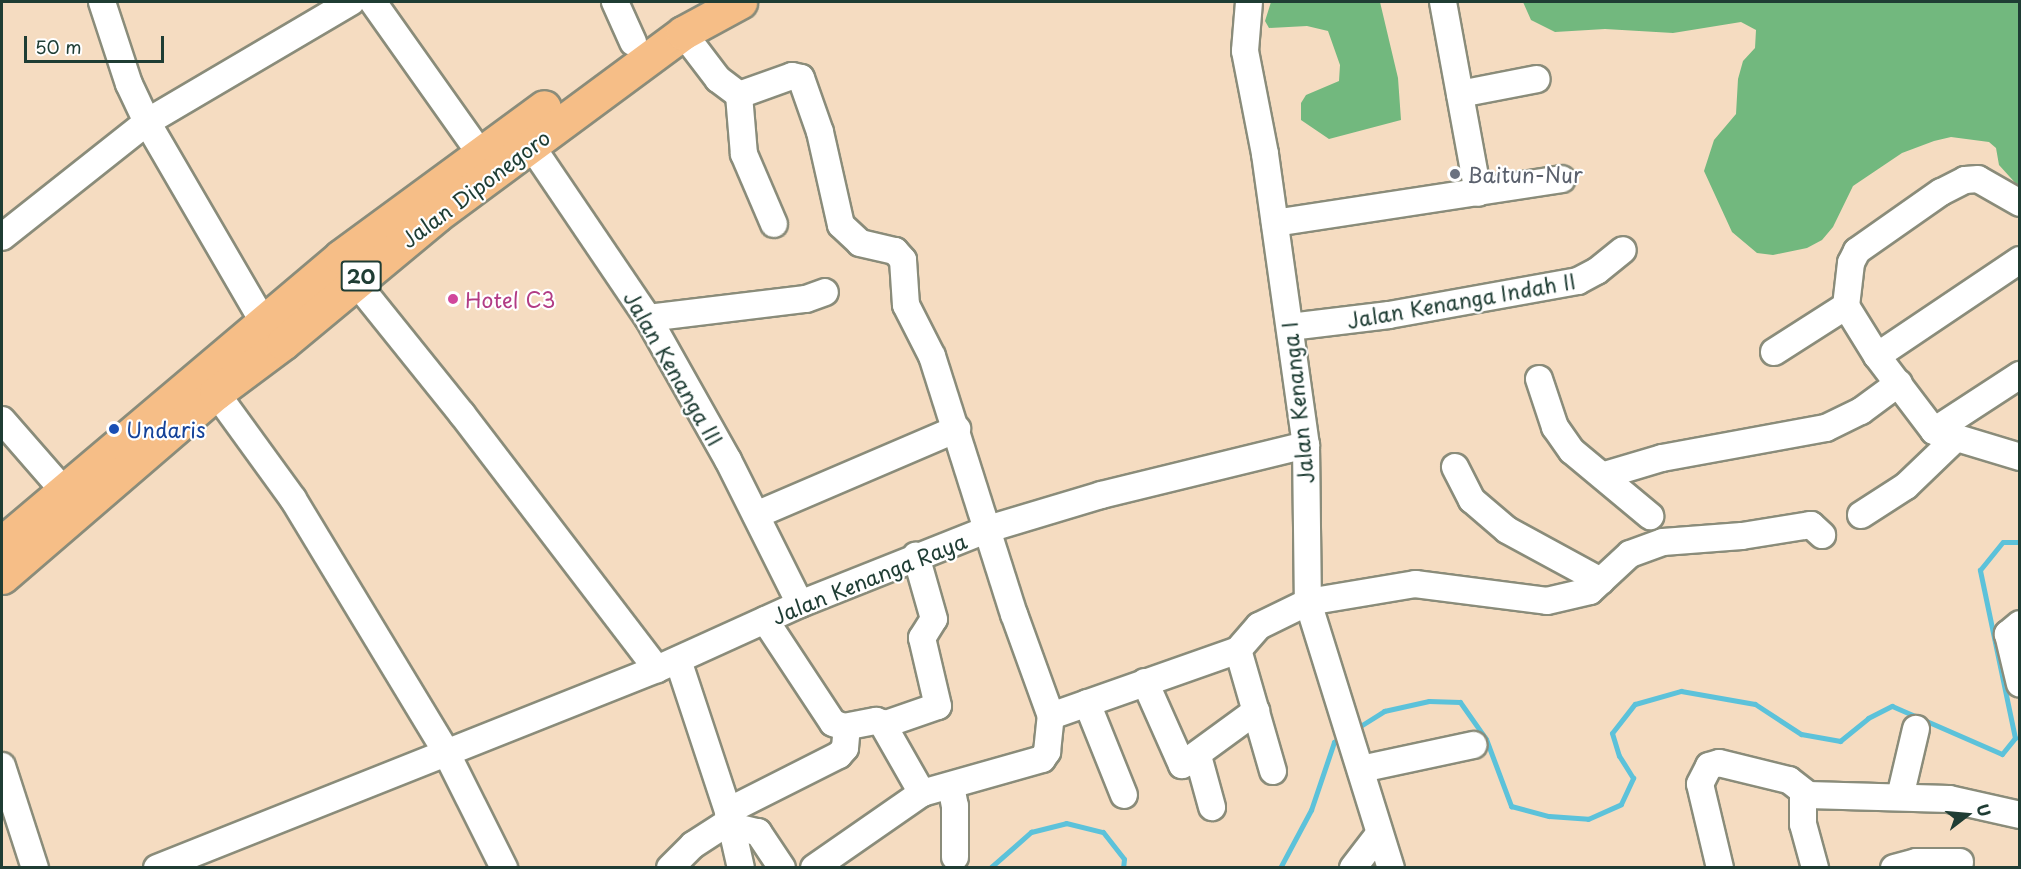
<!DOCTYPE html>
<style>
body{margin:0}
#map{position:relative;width:2021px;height:869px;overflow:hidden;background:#f5dcc1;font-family:"Playpen Sans",sans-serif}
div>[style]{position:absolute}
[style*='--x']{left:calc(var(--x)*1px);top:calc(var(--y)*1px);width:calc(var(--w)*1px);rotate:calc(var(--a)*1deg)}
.forest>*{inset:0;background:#72b87e}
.stream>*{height:5px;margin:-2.5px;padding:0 2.5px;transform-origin:2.5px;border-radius:2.5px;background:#5cc2da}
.roads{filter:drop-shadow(2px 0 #8a8c7a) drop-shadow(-2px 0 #8a8c7a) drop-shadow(0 2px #8a8c7a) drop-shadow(0 -2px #8a8c7a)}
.minor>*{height:26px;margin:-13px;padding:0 13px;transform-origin:13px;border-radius:13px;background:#fff}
.highway>*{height:33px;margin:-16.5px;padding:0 16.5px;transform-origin:16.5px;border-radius:16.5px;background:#f6be87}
.dots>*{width:16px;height:16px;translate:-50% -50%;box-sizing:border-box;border:3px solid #fff;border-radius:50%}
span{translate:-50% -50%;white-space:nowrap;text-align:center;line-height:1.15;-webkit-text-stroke:4.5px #fff;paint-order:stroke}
.shield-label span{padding:2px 4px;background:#fff;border:2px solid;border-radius:4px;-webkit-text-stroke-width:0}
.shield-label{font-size:20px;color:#1f3d34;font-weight:700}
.worship-label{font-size:21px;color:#5b616d}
.left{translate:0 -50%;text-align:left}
.street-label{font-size:21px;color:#1f3d34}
.hotel-label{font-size:21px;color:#b23c85}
.transit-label{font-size:21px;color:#164399}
.frame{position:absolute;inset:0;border:3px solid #1f3d34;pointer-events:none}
.north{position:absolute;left:1937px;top:785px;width:60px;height:60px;-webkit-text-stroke:4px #fff;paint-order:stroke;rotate:74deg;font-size:16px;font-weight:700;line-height:24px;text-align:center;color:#1f3d34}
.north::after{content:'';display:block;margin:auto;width:21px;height:27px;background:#1f3d34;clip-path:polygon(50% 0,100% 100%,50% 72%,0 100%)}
.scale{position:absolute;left:24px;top:36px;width:140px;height:27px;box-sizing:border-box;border:3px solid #1f3d34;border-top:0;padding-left:8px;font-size:18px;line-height:21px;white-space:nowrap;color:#1f3d34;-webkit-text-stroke:4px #fff;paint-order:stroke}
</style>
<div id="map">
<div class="forest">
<i style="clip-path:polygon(1271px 2px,1380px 2px,1398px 78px,1401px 120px,1329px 139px,1301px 120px,1301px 103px,1306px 95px,1339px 81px,1340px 65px,1328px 31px,1307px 26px,1269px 28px,1265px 21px)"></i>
<i style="clip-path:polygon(1523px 2px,2019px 2px,2019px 187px,1999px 165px,1996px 148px,1989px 142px,1951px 137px,1934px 141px,1902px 153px,1853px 186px,1833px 227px,1822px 240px,1807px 248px,1773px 255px,1757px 253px,1732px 232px,1704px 171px,1714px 140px,1736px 114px,1738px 79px,1743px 61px,1755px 48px,1756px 30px,1741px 22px,1673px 33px,1605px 29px,1555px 32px,1531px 20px)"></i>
</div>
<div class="stream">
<i style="--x:1354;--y:730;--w:36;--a:-32"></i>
<i style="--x:1384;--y:711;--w:46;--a:-12.5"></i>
<i style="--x:1429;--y:701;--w:31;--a:2"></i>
<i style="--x:1460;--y:702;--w:45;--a:54.9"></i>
<i style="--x:1486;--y:739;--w:72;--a:69.5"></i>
<i style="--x:1511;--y:806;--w:39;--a:15"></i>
<i style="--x:1549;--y:816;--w:39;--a:4"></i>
<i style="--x:1588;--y:819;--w:36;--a:-24"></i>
<i style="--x:1621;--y:804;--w:29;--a:-65"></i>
<i style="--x:1633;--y:778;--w:26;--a:-122"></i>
<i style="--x:1619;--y:756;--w:24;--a:-107"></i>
<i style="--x:1612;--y:733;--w:37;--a:-52"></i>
<i style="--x:1635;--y:704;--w:48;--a:-15.8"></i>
<i style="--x:1681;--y:691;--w:75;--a:10"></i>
<i style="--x:1755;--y:704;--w:55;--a:33.1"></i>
<i style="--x:1801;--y:734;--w:40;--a:10"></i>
<i style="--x:1840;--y:741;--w:36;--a:-39"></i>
<i style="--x:1868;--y:718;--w:27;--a:-27"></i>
<i style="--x:1892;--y:706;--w:120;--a:23.6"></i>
<i style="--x:2002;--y:754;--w:21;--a:-51"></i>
<i style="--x:2015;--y:738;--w:172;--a:-101.8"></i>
<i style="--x:1980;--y:570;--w:36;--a:-51"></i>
<i style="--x:2003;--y:542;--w:17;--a:0"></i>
<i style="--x:990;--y:868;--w:55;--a:-41.3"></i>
<i style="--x:1031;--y:832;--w:36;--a:-14"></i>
<i style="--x:1066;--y:823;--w:38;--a:14"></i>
<i style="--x:1103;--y:832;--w:34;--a:52"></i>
<i style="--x:1124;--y:859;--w:9;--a:96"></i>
<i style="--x:1280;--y:868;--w:66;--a:-61.9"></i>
<i style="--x:1311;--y:810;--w:72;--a:-71.3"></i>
<i style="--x:1334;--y:742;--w:12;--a:-31"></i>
</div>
<div class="roads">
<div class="minor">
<i style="--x:102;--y:2;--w:86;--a:71.8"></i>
<i style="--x:129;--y:84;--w:42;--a:64.7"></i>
<i style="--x:147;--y:122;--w:233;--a:59.8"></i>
<i style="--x:373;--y:2;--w:202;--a:54.7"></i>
<i style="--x:615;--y:2;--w:44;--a:65.8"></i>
<i style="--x:1249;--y:2;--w:49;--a:94.7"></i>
<i style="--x:1245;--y:51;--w:105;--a:79"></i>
<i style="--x:1265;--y:154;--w:294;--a:82"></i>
<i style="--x:1306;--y:445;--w:157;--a:89.3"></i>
<i style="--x:1308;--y:602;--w:279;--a:72.7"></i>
<i style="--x:1443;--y:2;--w:194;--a:79.6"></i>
<i style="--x:683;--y:33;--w:58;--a:52.7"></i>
<i style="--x:718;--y:79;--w:26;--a:37"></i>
<i style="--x:739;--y:95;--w:56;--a:-19.7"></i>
<i style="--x:792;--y:76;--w:9;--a:13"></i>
<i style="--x:801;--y:78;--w:57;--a:70.6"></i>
<i style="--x:820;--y:132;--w:95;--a:77.3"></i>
<i style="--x:841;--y:225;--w:26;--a:43"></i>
<i style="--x:860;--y:243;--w:36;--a:13"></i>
<i style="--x:895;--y:251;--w:12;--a:48"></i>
<i style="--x:903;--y:260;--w:45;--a:86.2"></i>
<i style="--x:906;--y:305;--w:57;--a:63"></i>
<i style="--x:932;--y:356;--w:271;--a:72.4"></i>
<i style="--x:1014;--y:614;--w:109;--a:70.1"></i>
<i style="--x:1051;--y:716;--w:198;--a:-19.4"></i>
<i style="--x:1460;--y:94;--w:78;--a:-11"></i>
<i style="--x:739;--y:95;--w:59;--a:85.2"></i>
<i style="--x:744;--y:154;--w:76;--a:66.8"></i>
<i style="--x:530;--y:144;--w:210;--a:55.9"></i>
<i style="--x:648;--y:318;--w:163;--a:60.6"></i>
<i style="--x:728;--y:460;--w:161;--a:63.4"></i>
<i style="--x:2020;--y:203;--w:48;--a:-150.3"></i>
<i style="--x:1978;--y:179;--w:13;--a:176"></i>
<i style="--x:1965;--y:180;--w:27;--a:153"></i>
<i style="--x:1941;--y:192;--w:103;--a:144.9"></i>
<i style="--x:1857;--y:251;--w:13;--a:117"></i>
<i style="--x:1851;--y:263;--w:43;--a:96.6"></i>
<i style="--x:1846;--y:306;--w:59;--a:58.2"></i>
<i style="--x:1877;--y:356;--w:94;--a:52.8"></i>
<i style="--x:1934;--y:431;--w:90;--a:16.8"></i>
<i style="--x:1275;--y:223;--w:290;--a:-8.7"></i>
<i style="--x:2;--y:237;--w:185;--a:-38.4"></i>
<i style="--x:147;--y:122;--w:237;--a:-30.5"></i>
<i style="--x:355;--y:281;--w:171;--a:51.2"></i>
<i style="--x:462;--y:414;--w:321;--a:52.6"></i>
<i style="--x:648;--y:318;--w:159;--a:-6.9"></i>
<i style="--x:806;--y:299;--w:20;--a:-20"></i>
<i style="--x:1290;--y:327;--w:100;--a:-6.9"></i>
<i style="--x:1389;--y:315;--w:192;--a:-10.2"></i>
<i style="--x:1578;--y:281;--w:21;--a:-28"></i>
<i style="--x:1597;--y:271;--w:33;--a:-39"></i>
<i style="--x:1774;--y:352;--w:85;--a:-32.6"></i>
<i style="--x:1877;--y:356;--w:172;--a:-33.9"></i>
<i style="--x:1539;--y:379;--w:51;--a:71.6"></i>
<i style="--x:1555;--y:427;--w:29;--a:55"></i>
<i style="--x:1572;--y:451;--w:102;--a:39.8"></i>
<i style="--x:216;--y:393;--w:131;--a:54"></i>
<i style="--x:293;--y:499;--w:296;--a:58.8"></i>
<i style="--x:446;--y:752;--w:130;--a:63.4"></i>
<i style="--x:2;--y:420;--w:94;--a:48.9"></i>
<i style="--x:1934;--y:431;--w:103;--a:-33.1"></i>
<i style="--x:1455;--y:467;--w:37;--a:63"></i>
<i style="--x:1472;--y:500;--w:46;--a:40.6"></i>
<i style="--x:1507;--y:530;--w:107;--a:28.5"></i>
<i style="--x:1605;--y:475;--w:59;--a:-16.6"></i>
<i style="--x:1662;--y:458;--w:167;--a:-10.4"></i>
<i style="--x:1826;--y:428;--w:39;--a:-26"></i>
<i style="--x:1861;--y:411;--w:47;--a:-36.4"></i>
<i style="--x:756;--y:515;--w:219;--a:-23.2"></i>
<i style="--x:1861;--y:515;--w:54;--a:-32.8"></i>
<i style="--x:1906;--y:486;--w:68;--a:-43.8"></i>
<i style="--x:765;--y:620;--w:123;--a:56.6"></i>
<i style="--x:833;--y:723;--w:12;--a:20"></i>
<i style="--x:844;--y:727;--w:33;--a:-11"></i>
<i style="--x:876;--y:721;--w:6;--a:18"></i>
<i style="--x:882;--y:723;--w:81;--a:60.3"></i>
<i style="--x:922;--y:793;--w:125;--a:-15.8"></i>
<i style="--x:1042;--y:759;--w:9;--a:-54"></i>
<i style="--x:1047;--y:752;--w:36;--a:-84"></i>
<i style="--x:2020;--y:624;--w:16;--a:140"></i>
<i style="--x:2008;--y:634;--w:51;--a:76.5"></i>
<i style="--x:678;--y:660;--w:159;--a:71.7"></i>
<i style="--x:728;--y:811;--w:58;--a:77.2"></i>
<i style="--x:1145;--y:682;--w:91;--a:66"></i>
<i style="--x:1182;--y:765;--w:92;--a:-36.1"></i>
<i style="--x:1087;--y:703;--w:99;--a:68.1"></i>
<i style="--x:883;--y:725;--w:58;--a:-19.1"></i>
<i style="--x:938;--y:706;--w:70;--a:-103.2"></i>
<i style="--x:922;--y:638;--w:22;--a:-58"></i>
<i style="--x:934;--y:619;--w:66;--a:-105.9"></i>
<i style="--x:1198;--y:756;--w:53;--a:74.6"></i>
<i style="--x:2;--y:766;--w:107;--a:72.1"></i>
<i style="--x:1361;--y:769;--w:115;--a:-12.1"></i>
<i style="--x:1273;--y:771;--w:126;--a:-106.1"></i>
<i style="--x:1238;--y:650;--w:32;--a:-49"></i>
<i style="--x:1259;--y:626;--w:55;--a:-26.1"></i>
<i style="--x:1308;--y:602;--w:109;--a:-9.5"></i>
<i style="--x:1415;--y:584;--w:133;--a:7.3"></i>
<i style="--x:1547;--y:601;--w:44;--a:-13.1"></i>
<i style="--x:1590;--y:591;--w:54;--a:-42.8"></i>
<i style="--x:1630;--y:554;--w:35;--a:-20"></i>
<i style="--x:1663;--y:542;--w:79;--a:-4.3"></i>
<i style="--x:1742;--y:536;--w:70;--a:-9.1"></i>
<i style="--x:1811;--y:525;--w:15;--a:42"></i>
<i style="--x:951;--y:786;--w:20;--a:79"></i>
<i style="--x:955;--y:806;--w:51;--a:90"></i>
<i style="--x:1803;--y:794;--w:30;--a:90"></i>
<i style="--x:1803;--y:824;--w:46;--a:74.7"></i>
<i style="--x:1900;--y:797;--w:70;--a:-76.8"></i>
<i style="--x:728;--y:811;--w:124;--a:-26.8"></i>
<i style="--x:839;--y:755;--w:9;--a:-49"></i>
<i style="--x:845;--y:748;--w:21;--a:-85"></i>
<i style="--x:731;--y:826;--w:28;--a:13"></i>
<i style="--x:758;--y:832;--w:43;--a:56.3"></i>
<i style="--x:157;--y:868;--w:538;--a:-21.7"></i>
<i style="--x:657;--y:669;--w:157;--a:-24.4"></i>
<i style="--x:800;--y:604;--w:202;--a:-21.7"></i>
<i style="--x:988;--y:529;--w:118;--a:-16.7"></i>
<i style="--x:1101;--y:495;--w:211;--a:-13.7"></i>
<i style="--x:670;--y:868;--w:33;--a:-45"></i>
<i style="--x:693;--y:845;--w:44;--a:-33"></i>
<i style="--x:814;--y:868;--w:131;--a:-34.8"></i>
<i style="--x:1353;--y:868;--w:43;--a:-52.6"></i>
<i style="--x:1720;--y:868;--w:86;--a:-103.4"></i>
<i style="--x:1700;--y:784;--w:20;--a:-63"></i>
<i style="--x:1709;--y:766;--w:10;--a:-17"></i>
<i style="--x:1719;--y:763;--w:72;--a:13.7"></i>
<i style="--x:1789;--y:780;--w:24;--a:38"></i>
<i style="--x:1808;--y:795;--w:141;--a:1.6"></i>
<i style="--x:1949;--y:799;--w:73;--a:12.7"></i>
<i style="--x:1894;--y:868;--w:23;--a:-15"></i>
<i style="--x:1916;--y:862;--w:44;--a:0"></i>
</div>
<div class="highway">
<i style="--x:2;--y:543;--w:443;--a:-40.2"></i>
<i style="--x:340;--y:257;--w:253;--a:-36.3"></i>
<i style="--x:2;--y:577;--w:282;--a:-40.7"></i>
<i style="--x:216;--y:393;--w:84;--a:-36.7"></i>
<i style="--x:283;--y:343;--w:200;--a:-39.7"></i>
<i style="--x:437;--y:215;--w:306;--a:-36.5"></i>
<i style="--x:683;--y:33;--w:65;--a:-28.5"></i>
</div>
</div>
<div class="dots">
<i style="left:1455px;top:174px;background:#6b7280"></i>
<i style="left:453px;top:299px;background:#d1479c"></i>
<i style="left:114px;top:429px;background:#1a4fb4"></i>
</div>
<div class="shield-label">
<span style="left:361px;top:276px">20</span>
</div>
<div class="worship-label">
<span class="left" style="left:1467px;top:174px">Baitun-Nur</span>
</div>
<div class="street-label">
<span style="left:475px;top:188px;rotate:-37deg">Jalan Diponegoro</span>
<span style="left:1461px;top:300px;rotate:-10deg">Jalan Kenanga Indah II</span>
<span style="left:674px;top:368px;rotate:60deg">Jalan Kenanga III</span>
<span style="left:1297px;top:403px;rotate:-96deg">Jalan Kenanga I</span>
<span style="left:869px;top:578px;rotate:-22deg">Jalan Kenanga Raya</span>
</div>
<div class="hotel-label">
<span class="left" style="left:465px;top:299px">Hotel C3</span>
</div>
<div class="transit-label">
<span class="left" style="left:126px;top:429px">Undaris</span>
</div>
<div class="frame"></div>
<div class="north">U</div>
<div class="scale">50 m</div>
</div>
